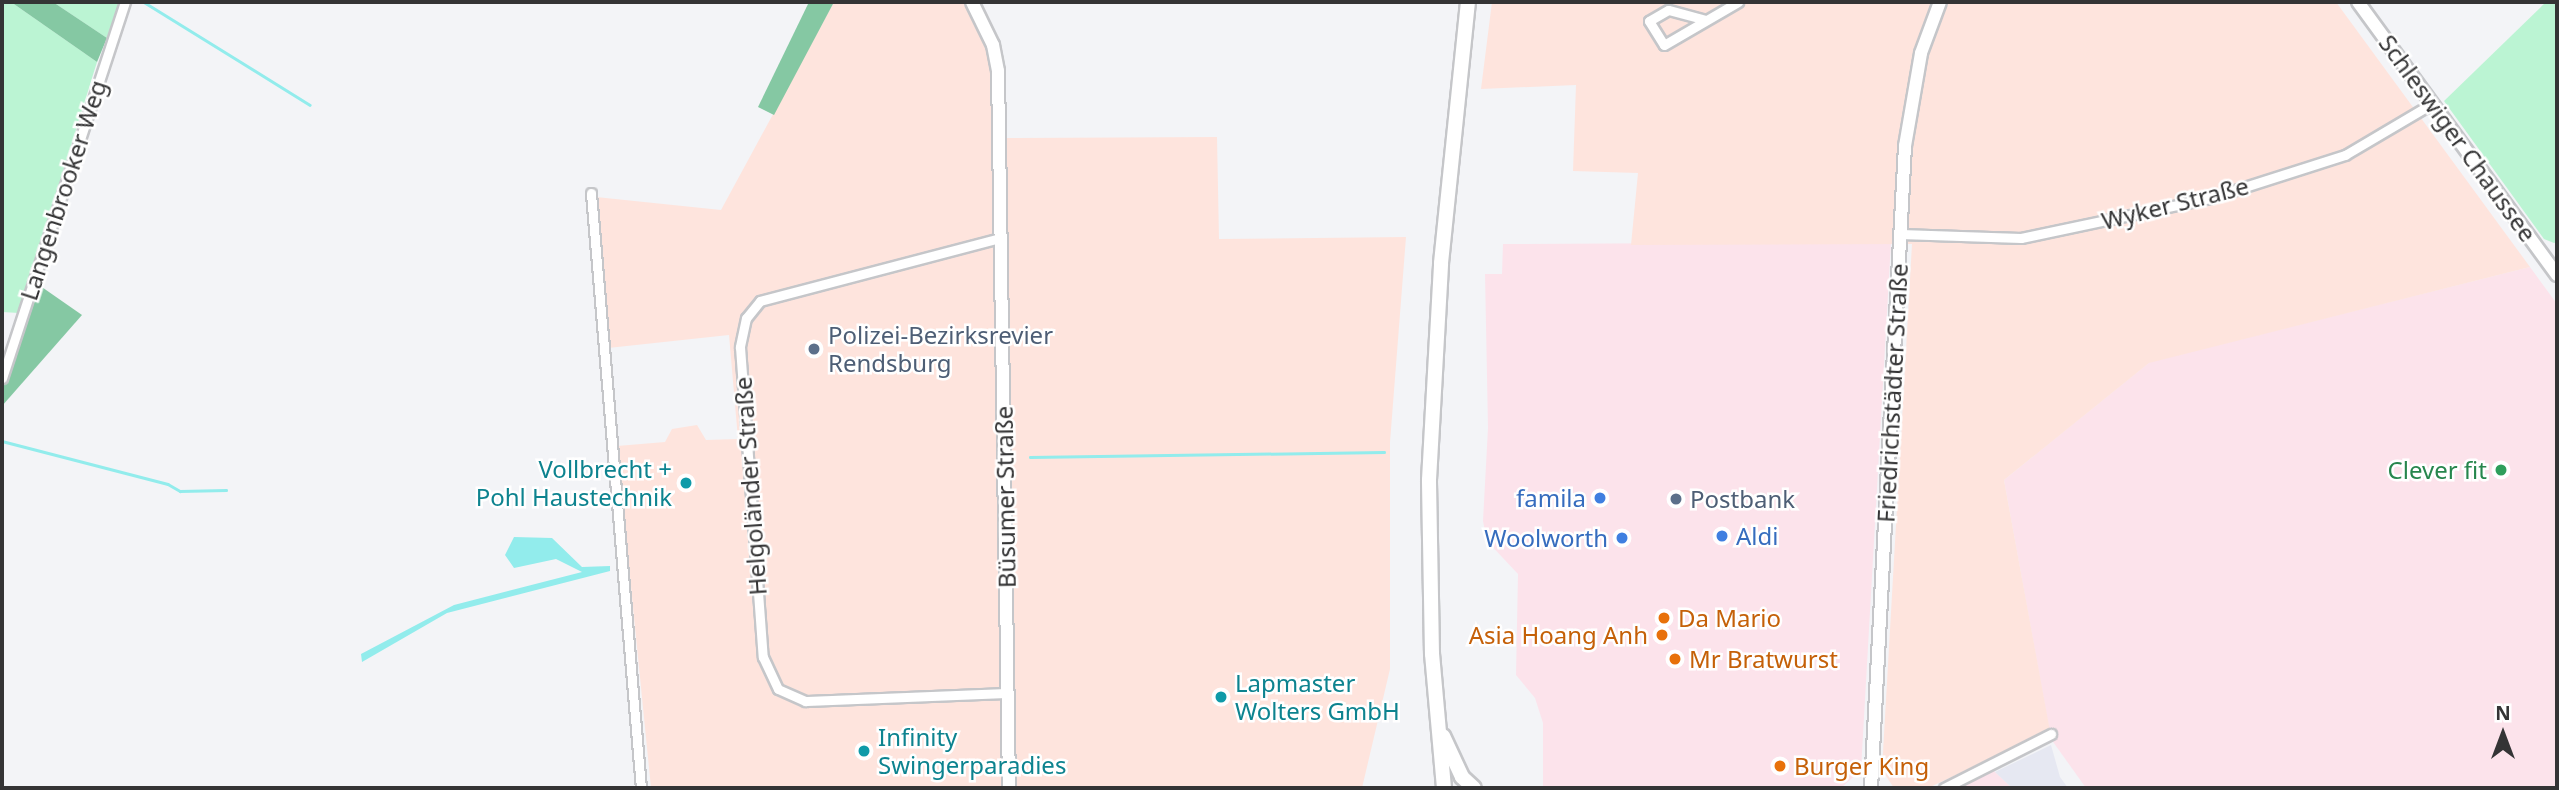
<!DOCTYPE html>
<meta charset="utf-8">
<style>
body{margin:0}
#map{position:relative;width:2559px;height:790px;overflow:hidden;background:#f3f4f7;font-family:"Noto Sans",sans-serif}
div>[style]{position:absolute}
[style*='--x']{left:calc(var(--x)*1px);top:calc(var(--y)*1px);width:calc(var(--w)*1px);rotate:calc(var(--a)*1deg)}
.commercial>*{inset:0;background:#fce3eb}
.industrial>*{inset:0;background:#fee4dd}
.built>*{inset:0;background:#e6e8f2}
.green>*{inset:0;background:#bbf4d3}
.forest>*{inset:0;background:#85c8a3}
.water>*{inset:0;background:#92ecec}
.stream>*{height:2.5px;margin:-1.25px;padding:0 1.25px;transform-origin:1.25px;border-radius:1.25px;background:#92ecec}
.roads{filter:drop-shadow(2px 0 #c5c6c9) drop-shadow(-2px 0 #c5c6c9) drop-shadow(0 2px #c5c6c9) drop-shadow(0 -2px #c5c6c9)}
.street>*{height:9px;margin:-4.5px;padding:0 4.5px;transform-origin:4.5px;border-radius:4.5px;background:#fff}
.secondary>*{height:12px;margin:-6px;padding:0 6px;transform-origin:6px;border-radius:6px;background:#fff}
.primary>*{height:14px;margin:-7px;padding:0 7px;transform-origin:7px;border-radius:7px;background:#fff}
.dots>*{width:19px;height:19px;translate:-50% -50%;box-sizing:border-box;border:4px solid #fff;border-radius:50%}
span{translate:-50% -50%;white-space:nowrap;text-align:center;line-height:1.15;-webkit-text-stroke:5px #fff;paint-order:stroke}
.street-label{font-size:24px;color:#343435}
.service-label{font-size:24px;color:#4e5e75}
.left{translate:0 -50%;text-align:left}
.culture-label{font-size:24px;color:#0d838f}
.right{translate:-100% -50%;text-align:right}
.leisure-label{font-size:24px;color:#27864d}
.shop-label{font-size:24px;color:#366cbe}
.food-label{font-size:24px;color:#c56008}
.frame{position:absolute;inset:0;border:4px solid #343435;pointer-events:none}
.north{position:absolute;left:2468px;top:699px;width:70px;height:70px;-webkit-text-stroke:5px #fff;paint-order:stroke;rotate:0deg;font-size:19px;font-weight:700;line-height:28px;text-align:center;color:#343435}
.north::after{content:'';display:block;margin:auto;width:24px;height:32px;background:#343435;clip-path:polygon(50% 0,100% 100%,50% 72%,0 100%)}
</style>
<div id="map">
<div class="commercial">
<i style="clip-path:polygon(1891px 242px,1861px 770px,1841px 788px,1543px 788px,1543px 723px,1535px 698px,1516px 675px,1518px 574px,1487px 541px,1483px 521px,1488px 428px,1485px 274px,1502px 274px,1503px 244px)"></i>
<i style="clip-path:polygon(2530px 267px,2557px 304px,2557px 788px,2086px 788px,2051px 739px,2004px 480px,2150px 362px)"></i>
<i style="clip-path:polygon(1992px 769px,2012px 788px,1952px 788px)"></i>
</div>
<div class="industrial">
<i style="clip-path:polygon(834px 2px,972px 2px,993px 45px,999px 138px,1217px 137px,1219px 239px,1406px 237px,1390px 442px,1390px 669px,1362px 788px,651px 788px,617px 446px,665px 442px,672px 429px,697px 425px,706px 440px,738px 439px,729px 335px,608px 348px,596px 197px,721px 210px)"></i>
<i style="clip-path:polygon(1492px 2px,2336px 2px,2530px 267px,2149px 363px,2004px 480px,2050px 731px,1928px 788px,1894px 788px,1882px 770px,1912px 244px,1631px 245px,1638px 173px,1573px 171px,1576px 85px,1481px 89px)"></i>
</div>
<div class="built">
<i style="clip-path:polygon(2051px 745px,2060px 777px,2068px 788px,2012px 788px,1995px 772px)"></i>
</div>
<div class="green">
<i style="clip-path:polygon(2px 2px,11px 2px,97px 62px,19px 313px,2px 312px)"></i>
<i style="clip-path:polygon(53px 2px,119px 2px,107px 38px)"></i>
<i style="clip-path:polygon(2546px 2px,2557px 2px,2557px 242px,2554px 243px,2544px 239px,2444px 101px)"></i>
</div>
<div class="forest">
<i style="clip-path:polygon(11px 2px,53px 2px,107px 38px,97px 62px)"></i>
<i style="clip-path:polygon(809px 2px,834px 2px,774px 115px,758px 107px)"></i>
<i style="clip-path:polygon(36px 283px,82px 315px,2px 406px,2px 385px)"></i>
</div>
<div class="water">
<i style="clip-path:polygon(514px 537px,552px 538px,582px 567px,610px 566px,610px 571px,447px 613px,362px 662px,361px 654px,454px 605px,582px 572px,556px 559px,514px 568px,505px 555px)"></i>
</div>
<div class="stream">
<i style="--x:144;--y:2;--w:195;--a:31.8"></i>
<i style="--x:2;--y:441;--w:171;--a:14.5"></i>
<i style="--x:168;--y:484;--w:14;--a:30"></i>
<i style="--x:180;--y:491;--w:46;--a:-1.2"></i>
<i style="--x:1030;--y:457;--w:354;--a:-0.8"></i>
</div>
<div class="roads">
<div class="street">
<i style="--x:1706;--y:20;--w:39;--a:-165"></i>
<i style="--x:1668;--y:10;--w:22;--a:150"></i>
<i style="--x:1649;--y:21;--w:28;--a:58"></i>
<i style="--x:1664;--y:45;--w:86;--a:-30.2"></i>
<i style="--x:591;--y:193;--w:597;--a:85.2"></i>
<i style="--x:1900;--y:234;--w:121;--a:1.9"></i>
<i style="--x:2021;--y:238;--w:193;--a:-11.9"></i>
<i style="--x:2210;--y:198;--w:142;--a:-17.7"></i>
<i style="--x:2345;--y:155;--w:102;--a:-30.6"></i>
<i style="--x:1000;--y:238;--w:248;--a:165.3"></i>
<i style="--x:760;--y:301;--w:22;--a:129"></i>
<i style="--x:746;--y:318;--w:30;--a:102"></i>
<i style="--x:740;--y:347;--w:311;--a:85.8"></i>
<i style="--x:763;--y:657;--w:35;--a:65"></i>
<i style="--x:778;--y:689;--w:30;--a:24"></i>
<i style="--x:805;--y:701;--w:203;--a:-2.3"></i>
<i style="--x:2;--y:378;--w:396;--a:-71.9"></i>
<i style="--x:1944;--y:788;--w:120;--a:-26.8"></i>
</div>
<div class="secondary">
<i style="--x:972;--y:2;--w:48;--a:64"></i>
<i style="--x:993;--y:45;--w:26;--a:79"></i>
<i style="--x:998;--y:71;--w:717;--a:89.12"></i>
<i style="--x:2358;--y:2;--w:338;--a:53.9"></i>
<i style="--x:1871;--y:788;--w:643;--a:-86.97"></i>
<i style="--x:1905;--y:146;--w:94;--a:-80.2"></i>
<i style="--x:1921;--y:53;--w:54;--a:-69.6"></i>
</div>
<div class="primary">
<i style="--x:1443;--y:736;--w:45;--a:65.1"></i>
<i style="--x:1462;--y:777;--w:16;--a:43"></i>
<i style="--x:1444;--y:788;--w:135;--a:-95.1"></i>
<i style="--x:1432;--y:654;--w:174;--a:-91"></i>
<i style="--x:1429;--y:480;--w:217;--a:-86.8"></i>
<i style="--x:1441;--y:263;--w:262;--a:-84.1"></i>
</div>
</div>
<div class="dots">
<i style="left:814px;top:349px;background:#5c6f8a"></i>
<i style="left:2501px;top:470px;background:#2e9e5b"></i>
<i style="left:686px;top:483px;background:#0f9aa8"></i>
<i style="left:1600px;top:498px;background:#3f7fe0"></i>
<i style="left:1676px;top:499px;background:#5c6f8a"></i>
<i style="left:1722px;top:536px;background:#3f7fe0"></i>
<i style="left:1622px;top:538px;background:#3f7fe0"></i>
<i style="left:1664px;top:618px;background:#e8710a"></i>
<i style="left:1662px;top:635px;background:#e8710a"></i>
<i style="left:1675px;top:659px;background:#e8710a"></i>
<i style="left:1221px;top:697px;background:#0f9aa8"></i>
<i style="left:864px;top:751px;background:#0f9aa8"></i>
<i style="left:1780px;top:766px;background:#e8710a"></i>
</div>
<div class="street-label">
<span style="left:2458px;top:138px;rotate:54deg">Schleswiger Chaussee</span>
<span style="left:63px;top:190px;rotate:-72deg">Langenbrooker Weg</span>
<span style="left:2175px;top:203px;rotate:-14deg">Wyker Straße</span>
<span style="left:1892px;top:393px;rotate:-87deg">Friedrichstädter Straße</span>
<span style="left:750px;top:486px;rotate:-94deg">Helgoländer Straße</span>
<span style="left:1005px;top:497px;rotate:-91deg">Büsumer Straße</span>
</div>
<div class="service-label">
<span class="left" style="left:828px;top:349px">Polizei-Bezirksrevier<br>Rendsburg</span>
<span class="left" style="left:1690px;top:499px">Postbank</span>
</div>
<div class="culture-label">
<span class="right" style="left:672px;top:483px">Vollbrecht +<br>Pohl Haustechnik</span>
<span class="left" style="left:1235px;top:697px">Lapmaster<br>Wolters GmbH</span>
<span class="left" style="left:878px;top:751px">Infinity<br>Swingerparadies</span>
</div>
<div class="leisure-label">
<span class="right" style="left:2487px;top:470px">Clever fit</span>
</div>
<div class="shop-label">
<span class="right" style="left:1586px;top:498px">famila</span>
<span class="left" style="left:1736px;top:536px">Aldi</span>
<span class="right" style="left:1608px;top:538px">Woolworth</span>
</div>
<div class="food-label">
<span class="left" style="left:1678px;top:618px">Da Mario</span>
<span class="right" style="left:1648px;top:635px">Asia Hoang Anh</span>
<span class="left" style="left:1689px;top:659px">Mr Bratwurst</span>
<span class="left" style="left:1794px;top:766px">Burger King</span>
</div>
<div class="frame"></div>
<div class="north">N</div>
</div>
